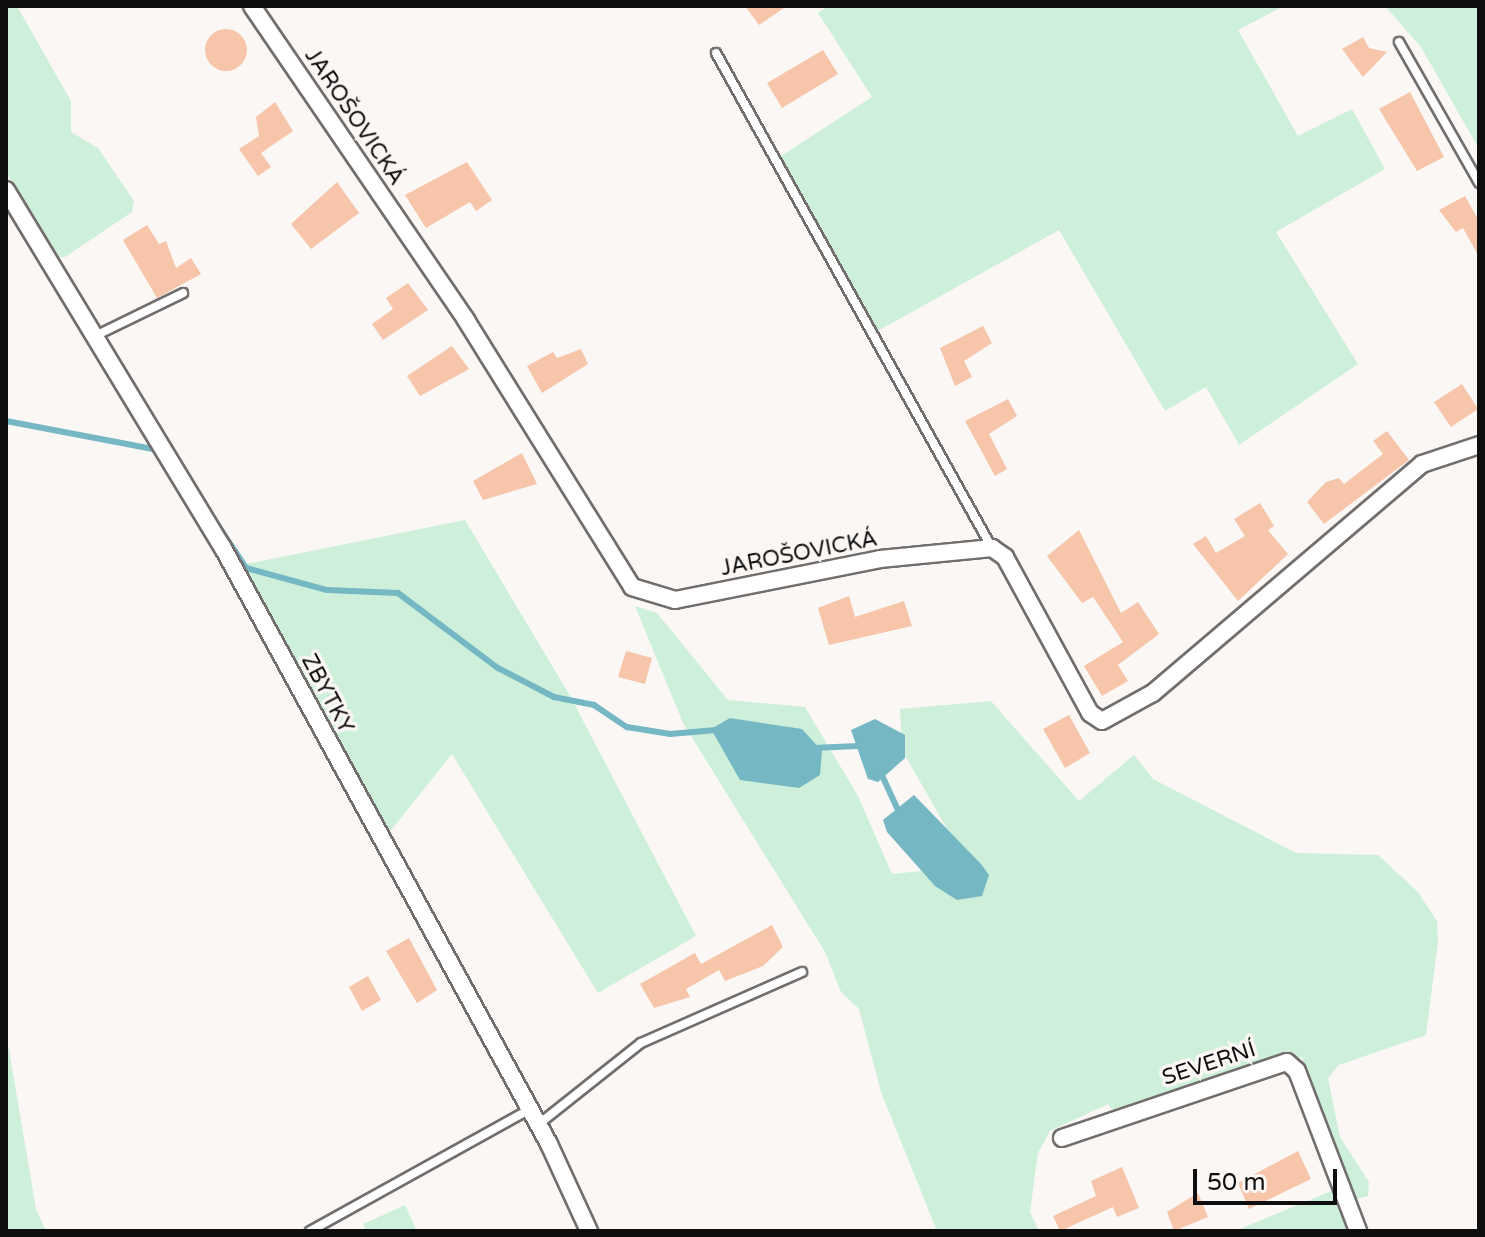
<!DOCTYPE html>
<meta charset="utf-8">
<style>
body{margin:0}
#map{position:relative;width:1485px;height:1237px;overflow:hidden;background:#faf7f5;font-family:"Varela Round",sans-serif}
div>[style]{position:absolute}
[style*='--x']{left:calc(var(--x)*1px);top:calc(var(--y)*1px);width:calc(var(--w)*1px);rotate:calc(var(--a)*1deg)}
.green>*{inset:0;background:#cef0db}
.water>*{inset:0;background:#76b7c4}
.stream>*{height:6px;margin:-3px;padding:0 3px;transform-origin:3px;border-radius:3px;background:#76b7c4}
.building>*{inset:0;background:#f7c5a9}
.round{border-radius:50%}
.roads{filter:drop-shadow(2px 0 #716e6d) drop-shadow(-2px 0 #716e6d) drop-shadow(0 2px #716e6d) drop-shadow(0 -2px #716e6d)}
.lane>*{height:8px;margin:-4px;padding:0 4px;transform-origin:4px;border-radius:4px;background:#fff}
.street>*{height:16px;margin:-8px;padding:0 8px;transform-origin:8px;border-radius:8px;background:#fff}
span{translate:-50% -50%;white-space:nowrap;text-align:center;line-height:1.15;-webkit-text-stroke:7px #faf7f5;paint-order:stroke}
.street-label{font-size:22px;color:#0f0e0e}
.frame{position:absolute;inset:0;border:8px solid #0f0e0e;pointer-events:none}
.scale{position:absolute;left:1193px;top:1169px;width:144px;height:36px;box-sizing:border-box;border:4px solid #0f0e0e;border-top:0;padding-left:10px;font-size:24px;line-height:28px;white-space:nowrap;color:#0f0e0e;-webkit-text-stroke:6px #faf7f5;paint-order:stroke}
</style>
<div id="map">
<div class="green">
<i style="clip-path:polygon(6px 6px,17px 6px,71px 101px,71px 132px,98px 148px,134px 201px,132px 212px,65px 257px,58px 257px,6px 172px)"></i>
<i style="clip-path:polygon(828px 6px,1284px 6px,1238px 30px,1298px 136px,1352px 109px,1385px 169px,1276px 232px,1358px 364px,1239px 445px,1206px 387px,1165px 411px,1059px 230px,876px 332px,778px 158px,872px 97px,818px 13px)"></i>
<i style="clip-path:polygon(1385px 6px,1479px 6px,1479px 149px,1421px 47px)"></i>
<i style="clip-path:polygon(465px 520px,569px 694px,696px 936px,598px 993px,452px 754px,388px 834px,241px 565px)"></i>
<i style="clip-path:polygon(635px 606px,657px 613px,728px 700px,805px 707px,858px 796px,892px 874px,968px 866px,902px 750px,900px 709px,991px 701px,1079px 801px,1134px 755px,1153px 779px,1296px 853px,1378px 855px,1418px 892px,1437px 921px,1438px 942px,1426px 1035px,1339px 1065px,1328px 1078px,1340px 1137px,1369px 1182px,1368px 1196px,1352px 1200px,1365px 1231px,1235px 1231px,1341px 1187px,1302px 1057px,1117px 1116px,1108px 1104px,1050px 1131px,1038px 1153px,1030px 1212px,1039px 1231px,937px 1231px,881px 1092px,859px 1009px,841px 992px,825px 952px,683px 723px)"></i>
<i style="clip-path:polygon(6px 1032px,36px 1209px,46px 1231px,6px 1231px)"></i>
<i style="clip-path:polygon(405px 1205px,417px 1231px,366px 1231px,363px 1224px)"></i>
</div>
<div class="water">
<i style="clip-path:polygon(730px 718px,802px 729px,822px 751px,820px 775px,799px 788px,740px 780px,711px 729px)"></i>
<i style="clip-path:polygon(875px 719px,905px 735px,905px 758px,878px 782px,868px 779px,851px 730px)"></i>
<i style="clip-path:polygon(914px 795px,981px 864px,989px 875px,982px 896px,957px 900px,935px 886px,887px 832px,883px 820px)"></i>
</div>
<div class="stream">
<i style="--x:6;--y:421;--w:155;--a:10.8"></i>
<i style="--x:172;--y:456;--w:134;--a:56.5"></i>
<i style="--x:246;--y:568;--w:84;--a:15.2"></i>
<i style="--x:327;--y:590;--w:71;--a:2.4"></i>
<i style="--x:398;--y:593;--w:125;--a:36.9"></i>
<i style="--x:498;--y:668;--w:63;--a:27.4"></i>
<i style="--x:554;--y:697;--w:41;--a:11.3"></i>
<i style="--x:594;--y:705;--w:40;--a:34"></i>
<i style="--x:627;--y:727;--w:44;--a:9.2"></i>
<i style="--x:670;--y:734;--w:46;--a:-5"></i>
<i style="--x:813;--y:748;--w:45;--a:-2.5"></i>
<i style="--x:880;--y:771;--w:41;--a:65.3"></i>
</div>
<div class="building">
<i style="clip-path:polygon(745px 6px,787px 6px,759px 25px)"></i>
<i class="round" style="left:205px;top:29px;width:42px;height:42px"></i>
<i style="clip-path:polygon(1363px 37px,1369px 48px,1387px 52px,1363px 77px,1342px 49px)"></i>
<i style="clip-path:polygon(823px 50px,838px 74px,782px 108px,767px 83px)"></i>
<i style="clip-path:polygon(1410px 92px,1444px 157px,1417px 171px,1379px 109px)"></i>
<i style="clip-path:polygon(275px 102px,293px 131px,261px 153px,271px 167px,258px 176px,239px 149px,259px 136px,256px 117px)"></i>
<i style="clip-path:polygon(467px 162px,492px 200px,476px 211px,470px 202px,426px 228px,405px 195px)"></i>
<i style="clip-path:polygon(337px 182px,359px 213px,311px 249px,291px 224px)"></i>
<i style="clip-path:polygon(1465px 196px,1479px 221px,1479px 257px,1463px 228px,1456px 232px,1439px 210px)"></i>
<i style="clip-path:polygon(147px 225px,159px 244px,166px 241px,176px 268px,191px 258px,201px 274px,157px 298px,123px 240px)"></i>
<i style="clip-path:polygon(408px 283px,428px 310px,383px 340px,372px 324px,393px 309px,386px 298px)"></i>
<i style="clip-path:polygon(983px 326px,992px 343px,964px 361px,972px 377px,955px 386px,940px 348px)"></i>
<i style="clip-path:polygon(452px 346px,469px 369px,420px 396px,407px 376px)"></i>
<i style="clip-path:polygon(581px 349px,588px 364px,542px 393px,527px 366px,553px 352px,557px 358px)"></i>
<i style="clip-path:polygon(1462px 384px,1478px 409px,1451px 427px,1434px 402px)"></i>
<i style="clip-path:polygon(1008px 399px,1017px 416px,989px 434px,1007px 469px,995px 476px,965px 421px)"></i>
<i style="clip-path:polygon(1387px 431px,1409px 460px,1324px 524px,1307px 502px,1326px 482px,1339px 478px,1344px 484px,1383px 454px,1373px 441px)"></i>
<i style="clip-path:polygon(522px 453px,537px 484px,483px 500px,473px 481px)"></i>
<i style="clip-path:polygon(1260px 503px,1274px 526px,1268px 530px,1288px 554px,1238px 601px,1193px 544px,1206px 536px,1216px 553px,1245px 536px,1234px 519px)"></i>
<i style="clip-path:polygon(1079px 530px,1121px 613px,1138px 602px,1159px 634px,1118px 665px,1128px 681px,1102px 696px,1084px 666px,1123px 642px,1093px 597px,1082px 603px,1047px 556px)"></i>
<i style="clip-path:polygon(849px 596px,855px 617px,904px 601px,912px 626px,829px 645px,818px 608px)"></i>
<i style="clip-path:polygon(626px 651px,652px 658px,645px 684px,618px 677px)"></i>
<i style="clip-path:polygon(1069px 715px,1090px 753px,1065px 768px,1043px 729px)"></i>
<i style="clip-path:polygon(772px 925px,783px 947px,763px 966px,725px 981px,719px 970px,686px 989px,690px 997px,654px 1008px,640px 984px,695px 953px,701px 964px)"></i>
<i style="clip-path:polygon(409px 938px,437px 990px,417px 1003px,386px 951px)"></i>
<i style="clip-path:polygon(368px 976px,381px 1000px,362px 1011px,349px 987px)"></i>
<i style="clip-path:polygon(1298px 1151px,1311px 1179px,1249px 1209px,1238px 1183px)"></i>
<i style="clip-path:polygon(1122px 1167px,1139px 1208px,1117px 1217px,1113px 1207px,1060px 1231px,1053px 1216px,1096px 1196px,1091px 1181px)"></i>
<i style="clip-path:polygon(1198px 1193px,1208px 1217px,1174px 1231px,1167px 1212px)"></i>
</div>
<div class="roads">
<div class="lane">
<i style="--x:1399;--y:42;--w:162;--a:60.4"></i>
<i style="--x:716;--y:53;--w:567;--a:60.86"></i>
<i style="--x:95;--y:336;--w:98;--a:-26"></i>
<i style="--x:539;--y:1124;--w:130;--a:-38.5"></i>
<i style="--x:641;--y:1043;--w:176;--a:-23.8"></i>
<i style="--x:310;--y:1231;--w:252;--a:-29"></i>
</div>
<div class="street">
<i style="--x:252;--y:6;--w:380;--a:55.7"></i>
<i style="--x:466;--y:320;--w:314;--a:58.1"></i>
<i style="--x:632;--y:587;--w:45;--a:16.8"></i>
<i style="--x:675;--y:600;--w:209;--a:-11.3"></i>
<i style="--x:880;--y:559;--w:113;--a:-5.6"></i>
<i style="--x:992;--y:548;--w:16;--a:35"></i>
<i style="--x:1005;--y:557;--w:178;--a:61.4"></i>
<i style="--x:1090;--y:713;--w:14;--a:34"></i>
<i style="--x:1102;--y:721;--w:58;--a:-28.8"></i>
<i style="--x:1153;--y:693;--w:353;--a:-40.4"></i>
<i style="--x:1422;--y:464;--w:60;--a:-18.4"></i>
<i style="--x:6;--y:190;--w:419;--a:58.8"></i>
<i style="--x:223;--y:548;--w:679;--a:61.32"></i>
<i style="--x:549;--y:1144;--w:96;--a:65.3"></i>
<i style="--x:1062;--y:1138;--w:237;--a:-18.7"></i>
<i style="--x:1287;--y:1062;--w:13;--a:42"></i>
<i style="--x:1297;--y:1071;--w:171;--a:69.1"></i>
</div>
</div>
<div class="street-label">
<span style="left:354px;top:117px;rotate:56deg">JAROŠOVICKÁ</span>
<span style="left:799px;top:554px;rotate:-11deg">JAROŠOVICKÁ</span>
<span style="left:327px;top:694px;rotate:62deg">ZBYTKY</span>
<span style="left:1209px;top:1064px;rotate:-18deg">SEVERNÍ</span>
</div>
<div class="frame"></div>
<div class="scale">50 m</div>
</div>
